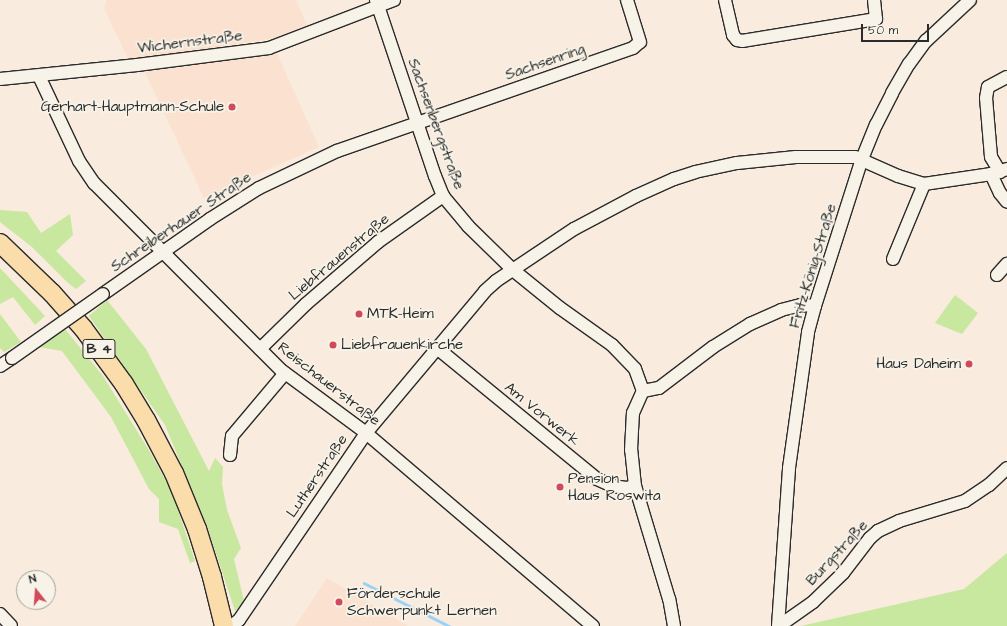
<!DOCTYPE html>
<meta charset="utf-8">
<style>
body{margin:0}
#map{position:relative;width:1007px;height:626px;overflow:hidden;background:#f9ebdd;font-family:"Architects Daughter",sans-serif}
div>[style]{position:absolute}
[style*='--x']{left:calc(var(--x)*1px);top:calc(var(--y)*1px);width:calc(var(--w)*1px);rotate:calc(var(--a)*1deg)}
.built>*{inset:0;background:#fbe1cf}
.green>*{inset:0;background:#c8e79f}
.stream>*{height:2.5px;margin:-1.25px;padding:0 1.25px;transform-origin:1.25px;border-radius:1.25px;background:#99d2f9}
.roads{filter:drop-shadow(1px 0 #2b2b2b) drop-shadow(-1px 0 #2b2b2b) drop-shadow(0 1px #2b2b2b) drop-shadow(0 -1px #2b2b2b)}
.minor>*{height:12px;margin:-6px;padding:0 6px;transform-origin:6px;border-radius:6px;background:#f7f3e8}
.highway>*{height:18px;margin:-9px;padding:0 9px;transform-origin:9px;border-radius:9px;background:#faddab}
.bridges{filter:drop-shadow(1px 0 #2b2b2b) drop-shadow(-1px 0 #2b2b2b) drop-shadow(0 1px #2b2b2b) drop-shadow(0 -1px #2b2b2b)}
.minor-bridge>*{height:12px;margin:-6px;padding:0 6px;transform-origin:6px;border-radius:6px;background:#f7f3e8}
.dots>*{width:11px;height:11px;translate:-50% -50%;box-sizing:border-box;border:2px solid #f7f3e8;border-radius:50%}
span{translate:-50% -50%;white-space:nowrap;text-align:center;line-height:1.15;-webkit-text-stroke:3.5px #f7f3e8;paint-order:stroke}
.shield-label span{padding:1px 3px;background:#f7f3e8;border:1px solid;border-radius:3px;-webkit-text-stroke-width:0}
.shield-label{font-size:14px;color:#2b2b2b;font-weight:700}
.street-label{font-size:15px;color:#2b2b2b}
.poi-label{font-size:15px;color:#2b2b2b}
.right{translate:-100% -50%;text-align:right}
.left{translate:0 -50%;text-align:left}
.north{position:absolute;left:16px;top:570px;width:40px;height:40px;box-sizing:border-box;background:#f7f3e8;border:1px solid #a5a39c;border-radius:50%;rotate:343deg;font-size:11px;font-weight:700;line-height:16px;text-align:center;color:#2b2b2b}
.north::after{content:'';display:block;margin:auto;width:14px;height:18px;background:#d1495b;clip-path:polygon(50% 0,100% 100%,50% 72%,0 100%)}
.scale{position:absolute;left:861px;top:24px;width:68px;height:18px;box-sizing:border-box;border:2px solid #2b2b2b;border-top:0;padding-left:5px;font-size:12px;line-height:14px;white-space:nowrap;color:#2b2b2b;-webkit-text-stroke:3px #f7f3e8;paint-order:stroke}
</style>
<div id="map">
<div class="built">
<i style="clip-path:polygon(107px 0,296px 0,307px 25px,270px 39px,129px 61px,104px 8px)"></i>
<i style="clip-path:polygon(276px 51px,319px 147px,204px 198px,143px 68px)"></i>
<i style="clip-path:polygon(327px 578px,408px 626px,295px 626px)"></i>
</div>
<div class="green">
<i style="clip-path:polygon(0 210px,27px 212px,41px 233px,70px 214px,73px 235px,56px 251px,86px 281px,76px 289px,68px 283px,32px 247px,0 222px)"></i>
<i style="clip-path:polygon(0 268px,45px 316px,35px 325px,13px 297px,0 304px)"></i>
<i style="clip-path:polygon(955px 295px,978px 313px,962px 334px,935px 323px)"></i>
<i style="clip-path:polygon(107px 300px,146px 349px,209px 471px,215px 458px,223px 467px,222px 484px,227px 510px,241px 548px,234px 559px,244px 601px,235px 611px,208px 529px,165px 425px,89px 316px)"></i>
<i style="clip-path:polygon(0 314px,21px 342px,4px 352px,0 348px)"></i>
<i style="clip-path:polygon(65px 329px,103px 376px,150px 452px,172px 492px,195px 561px,190px 563px,178px 529px,159px 522px,159px 499px,149px 489px,111px 417px,62px 351px,39px 347px)"></i>
<i style="clip-path:polygon(1007px 553px,1007px 626px,801px 626px,964px 589px)"></i>
</div>
<div class="stream">
<i style="--x:364;--y:583;--w:95;--a:26.8"></i>
</div>
<div class="roads">
<div class="minor">
<i style="--x:376;--y:0;--w:186;--a:71.5"></i>
<i style="--x:435;--y:176;--w:22;--a:68"></i>
<i style="--x:443;--y:196;--w:39;--a:50"></i>
<i style="--x:468;--y:226;--w:63;--a:44.4"></i>
<i style="--x:513;--y:270;--w:60;--a:39"></i>
<i style="--x:560;--y:308;--w:64;--a:35.4"></i>
<i style="--x:612;--y:345;--w:33;--a:46"></i>
<i style="--x:635;--y:369;--w:23;--a:70"></i>
<i style="--x:725;--y:0;--w:36;--a:77"></i>
<i style="--x:733;--y:35;--w:6;--a:51"></i>
<i style="--x:737;--y:40;--w:5;--a:11"></i>
<i style="--x:742;--y:41;--w:136;--a:-9.3"></i>
<i style="--x:876;--y:19;--w:19;--a:-96"></i>
<i style="--x:39;--y:76;--w:94;--a:64.8"></i>
<i style="--x:79;--y:161;--w:27;--a:56"></i>
<i style="--x:94;--y:183;--w:264;--a:45"></i>
<i style="--x:281;--y:370;--w:106;--a:36.5"></i>
<i style="--x:366;--y:433;--w:298;--a:40.4"></i>
<i style="--x:0;--y:79;--w:138;--a:-5.8"></i>
<i style="--x:137;--y:65;--w:133;--a:-7.3"></i>
<i style="--x:269;--y:48;--w:134;--a:-21"></i>
<i style="--x:1000;--y:172;--w:17;--a:-121"></i>
<i style="--x:991;--y:157;--w:59;--a:-94.8"></i>
<i style="--x:986;--y:98;--w:11;--a:-80"></i>
<i style="--x:988;--y:87;--w:21;--a:-28"></i>
<i style="--x:991;--y:174;--w:21;--a:65"></i>
<i style="--x:1000;--y:193;--w:11;--a:52"></i>
<i style="--x:893;--y:259;--w:81;--a:-67.5"></i>
<i style="--x:997;--y:275;--w:15;--a:-48"></i>
<i style="--x:103;--y:294;--w:131;--a:-35"></i>
<i style="--x:210;--y:219;--w:58;--a:-32.3"></i>
<i style="--x:259;--y:188;--w:86;--a:-25.4"></i>
<i style="--x:337;--y:151;--w:313;--a:-19.2"></i>
<i style="--x:633;--y:48;--w:9;--a:-41"></i>
<i style="--x:640;--y:42;--w:44;--a:-107.2"></i>
<i style="--x:437;--y:348;--w:207;--a:39.3"></i>
<i style="--x:597;--y:479;--w:17;--a:24"></i>
<i style="--x:613;--y:486;--w:13;--a:9"></i>
<i style="--x:626;--y:488;--w:9;--a:-13"></i>
<i style="--x:260;--y:349;--w:64;--a:-44.4"></i>
<i style="--x:306;--y:304;--w:95;--a:-40.7"></i>
<i style="--x:378;--y:242;--w:80;--a:-35.3"></i>
<i style="--x:0;--y:366;--w:14;--a:-34"></i>
<i style="--x:230;--y:455;--w:19;--a:-84"></i>
<i style="--x:232;--y:436;--w:82;--a:-49.9"></i>
<i style="--x:0;--y:614;--w:16;--a:47"></i>
<i style="--x:231;--y:626;--w:10;--a:-37"></i>
<i style="--x:239;--y:620;--w:226;--a:-55.8"></i>
<i style="--x:366;--y:433;--w:185;--a:-50"></i>
<i style="--x:485;--y:291;--w:15;--a:-42"></i>
<i style="--x:496;--y:281;--w:94;--a:-33.7"></i>
<i style="--x:574;--y:229;--w:70;--a:-28"></i>
<i style="--x:636;--y:196;--w:42;--a:-24.1"></i>
<i style="--x:674;--y:179;--w:22;--a:-18"></i>
<i style="--x:695;--y:172;--w:43;--a:-12.1"></i>
<i style="--x:737;--y:163;--w:59;--a:-5.8"></i>
<i style="--x:796;--y:157;--w:59;--a:0"></i>
<i style="--x:855;--y:157;--w:47;--a:23.8"></i>
<i style="--x:898;--y:176;--w:27;--a:17"></i>
<i style="--x:924;--y:184;--w:68;--a:-8.5"></i>
<i style="--x:991;--y:174;--w:17;--a:-17"></i>
<i style="--x:674;--y:626;--w:27;--a:-100"></i>
<i style="--x:669;--y:599;--w:118;--a:-106.7"></i>
<i style="--x:635;--y:486;--w:36;--a:-96"></i>
<i style="--x:631;--y:450;--w:37;--a:-87"></i>
<i style="--x:633;--y:413;--w:24;--a:-66"></i>
<i style="--x:643;--y:391;--w:16;--a:-11"></i>
<i style="--x:659;--y:388;--w:68;--a:-37.2"></i>
<i style="--x:713;--y:347;--w:44;--a:-31.9"></i>
<i style="--x:750;--y:324;--w:34;--a:-24"></i>
<i style="--x:781;--y:310;--w:21;--a:-14"></i>
<i style="--x:801;--y:305;--w:14;--a:4"></i>
<i style="--x:778;--y:626;--w:158;--a:-86"></i>
<i style="--x:789;--y:468;--w:137;--a:-82"></i>
<i style="--x:808;--y:332;--w:27;--a:-75"></i>
<i style="--x:815;--y:306;--w:154;--a:-72.3"></i>
<i style="--x:862;--y:159;--w:37;--a:-68"></i>
<i style="--x:876;--y:125;--w:36;--a:-63"></i>
<i style="--x:892;--y:93;--w:34;--a:-60"></i>
<i style="--x:909;--y:64;--w:29;--a:-54"></i>
<i style="--x:926;--y:41;--w:60;--a:-43"></i>
<i style="--x:779;--y:626;--w:42;--a:-35.2"></i>
<i style="--x:813;--y:602;--w:42;--a:-44"></i>
<i style="--x:843;--y:573;--w:44;--a:-52.4"></i>
<i style="--x:870;--y:538;--w:11;--a:-41"></i>
<i style="--x:878;--y:531;--w:23;--a:-25"></i>
<i style="--x:899;--y:521;--w:69;--a:-16.9"></i>
<i style="--x:965;--y:501;--w:29;--a:-34"></i>
<i style="--x:989;--y:485;--w:25;--a:-43"></i>
</div>
<div class="highway">
<i style="--x:0;--y:243;--w:72;--a:43.9"></i>
<i style="--x:52;--y:293;--w:47;--a:48.5"></i>
<i style="--x:83;--y:328;--w:69;--a:53.8"></i>
<i style="--x:124;--y:384;--w:42;--a:58.6"></i>
<i style="--x:146;--y:420;--w:60;--a:62.2"></i>
<i style="--x:174;--y:473;--w:61;--a:67.7"></i>
<i style="--x:197;--y:529;--w:50;--a:72.6"></i>
<i style="--x:212;--y:577;--w:50;--a:76.2"></i>
</div>
</div>
<div class="bridges">
<div class="minor-bridge">
<i style="--x:12;--y:358;--w:111;--a:-35.1"></i>
</div>
</div>
<div class="dots">
<i style="left:232px;top:107px;background:#d1495b"></i>
<i style="left:359px;top:314px;background:#d1495b"></i>
<i style="left:333px;top:345px;background:#d1495b"></i>
<i style="left:969px;top:364px;background:#d1495b"></i>
<i style="left:560px;top:487px;background:#d1495b"></i>
<i style="left:339px;top:602px;background:#d1495b"></i>
</div>
<div class="shield-label">
<span style="left:99px;top:349px">B 4</span>
</div>
<div class="street-label">
<span style="left:190px;top:42px;rotate:-7deg">Wichernstraße</span>
<span style="left:545px;top:62px;rotate:-19deg">Sachsenring</span>
<span style="left:436px;top:124px;rotate:70deg">Sachsenbergstraße</span>
<span style="left:181px;top:222px;rotate:-34deg">Schreiberhauer Straße</span>
<span style="left:339px;top:257px;rotate:-40deg">Liebfrauenstraße</span>
<span style="left:813px;top:266px;rotate:-73deg">Fritz-König-Straße</span>
<span style="left:329px;top:384px;rotate:38deg">Reischauerstraße</span>
<span style="left:542px;top:414px;rotate:39deg">Am Vorwerk</span>
<span style="left:317px;top:476px;rotate:-56deg">Lutherstraße</span>
<span style="left:837px;top:553px;rotate:-47deg">Burgstraße</span>
</div>
<div class="poi-label">
<span class="right" style="left:224px;top:107px">Gerhart-Hauptmann-Schule</span>
<span class="left" style="left:367px;top:314px">MTK-Heim</span>
<span class="left" style="left:341px;top:345px">Liebfrauenkirche</span>
<span class="right" style="left:961px;top:364px">Haus Daheim</span>
<span class="left" style="left:568px;top:487px">Pension<br>Haus Roswita</span>
<span class="left" style="left:347px;top:602px">Förderschule<br>Schwerpunkt Lernen</span>
</div>
<div class="north">N</div>
<div class="scale">50 m</div>
</div>
